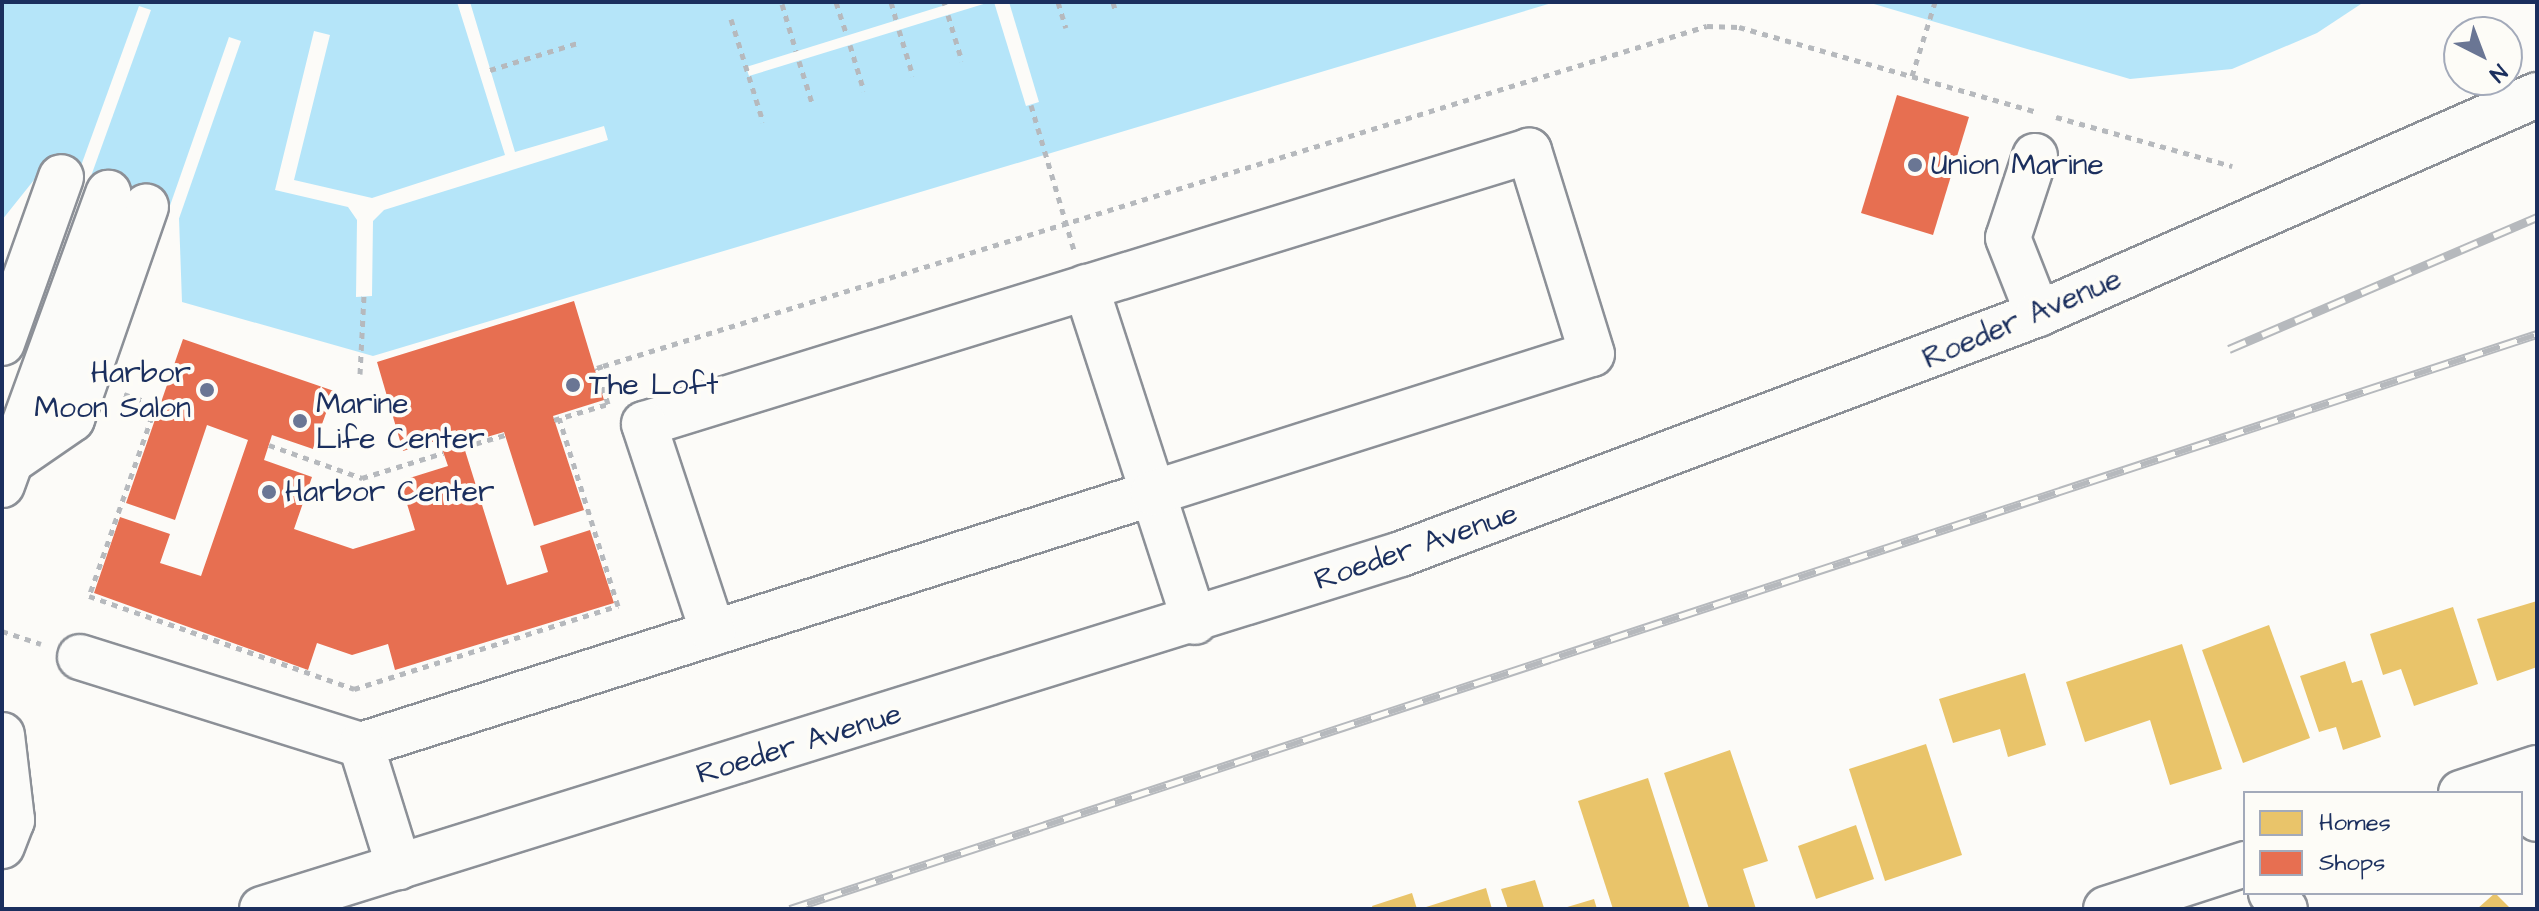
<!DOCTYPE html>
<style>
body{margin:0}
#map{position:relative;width:2539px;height:911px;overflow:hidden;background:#fcfbf8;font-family:"Architects Daughter",sans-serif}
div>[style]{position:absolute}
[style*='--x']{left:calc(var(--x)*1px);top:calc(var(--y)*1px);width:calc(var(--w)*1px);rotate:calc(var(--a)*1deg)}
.water>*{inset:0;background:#b5e5f9}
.pier>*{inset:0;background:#fcfbf8}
.homes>*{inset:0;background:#e9c46a}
.shops>*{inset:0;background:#e76f51}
.path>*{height:5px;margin-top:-2.5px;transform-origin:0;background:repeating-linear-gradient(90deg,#b6b9bd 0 6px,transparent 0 12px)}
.roads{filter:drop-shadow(2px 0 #8c9097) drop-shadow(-2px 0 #8c9097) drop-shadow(0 2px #8c9097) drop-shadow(0 -2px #8c9097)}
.minor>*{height:44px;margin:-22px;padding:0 22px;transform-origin:22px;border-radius:22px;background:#fbfbf9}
.major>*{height:44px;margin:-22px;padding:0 22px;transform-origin:22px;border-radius:22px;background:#fbfbf9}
.rail>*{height:9px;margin-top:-4.5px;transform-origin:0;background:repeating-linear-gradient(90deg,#fdfcf7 0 18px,#b6b9bd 0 36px);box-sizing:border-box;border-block:2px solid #b6b9bd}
.dots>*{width:22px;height:22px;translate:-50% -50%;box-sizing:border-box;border:4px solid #fdfcf7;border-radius:50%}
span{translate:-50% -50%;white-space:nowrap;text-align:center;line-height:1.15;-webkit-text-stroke:8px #fdfcf7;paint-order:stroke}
.poi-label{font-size:30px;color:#1b2f5e}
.left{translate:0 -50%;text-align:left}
.right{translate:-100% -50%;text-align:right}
.street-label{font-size:30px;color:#1b2f5e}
.frame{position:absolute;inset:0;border:4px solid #1b2f5e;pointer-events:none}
.legend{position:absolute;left:2243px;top:791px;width:280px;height:104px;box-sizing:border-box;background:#fdfcf7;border:2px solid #a3aaba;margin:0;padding:10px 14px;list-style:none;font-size:24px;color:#1b2f5e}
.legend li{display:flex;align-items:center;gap:16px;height:40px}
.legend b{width:40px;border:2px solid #a3aaba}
.north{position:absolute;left:2443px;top:16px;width:80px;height:80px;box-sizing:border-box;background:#fdfcf7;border:2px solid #a3aaba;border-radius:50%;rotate:138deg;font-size:22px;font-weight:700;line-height:32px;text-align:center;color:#1b2f5e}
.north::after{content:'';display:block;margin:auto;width:28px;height:36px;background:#6a7694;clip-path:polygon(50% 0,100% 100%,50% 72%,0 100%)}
</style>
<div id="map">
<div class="water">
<i style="clip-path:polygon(2px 2px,1555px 2px,373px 356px,182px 302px,179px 218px,42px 170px,2px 220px)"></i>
<i style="clip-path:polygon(1867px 2px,2364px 2px,2317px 33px,2232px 69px,2130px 79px)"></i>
</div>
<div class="pier">
<i style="clip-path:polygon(457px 2px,470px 2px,515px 152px,604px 126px,608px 140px,384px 210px,373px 221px,372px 296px,356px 297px,357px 220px,348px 207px,275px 190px,314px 31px,330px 35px,294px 180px,372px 198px,505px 155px)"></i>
<i style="clip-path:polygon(955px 2px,990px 2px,749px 76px,746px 67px)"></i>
<i style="clip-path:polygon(994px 2px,1009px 2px,1039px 102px,1026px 106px)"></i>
<i style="clip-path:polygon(139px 6px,151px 10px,86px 190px,74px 185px)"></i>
<i style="clip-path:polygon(229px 37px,241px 41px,175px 230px,166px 217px)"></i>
</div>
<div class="homes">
<i style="clip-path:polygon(2537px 601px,2537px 667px,2497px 681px,2477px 619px)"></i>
<i style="clip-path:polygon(2453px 607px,2478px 684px,2414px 706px,2401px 669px,2383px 675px,2370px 634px)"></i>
<i style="clip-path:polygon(2269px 625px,2310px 738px,2243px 763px,2202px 650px)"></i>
<i style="clip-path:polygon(2182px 644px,2222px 769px,2170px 785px,2150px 720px,2085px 742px,2066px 682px)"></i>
<i style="clip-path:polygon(2345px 661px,2352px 683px,2362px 680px,2381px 737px,2343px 750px,2336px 727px,2319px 732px,2300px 676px)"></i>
<i style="clip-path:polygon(2025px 673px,2046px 745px,2008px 757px,2000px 729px,1953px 743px,1939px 699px)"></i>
<i style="clip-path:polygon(1926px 744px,1962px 855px,1885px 881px,1849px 769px)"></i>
<i style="clip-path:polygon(1730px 750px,1768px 861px,1743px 869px,1756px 909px,1709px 909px,1664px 773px)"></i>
<i style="clip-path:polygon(1648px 778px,1690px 909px,1613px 909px,1578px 801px)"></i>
<i style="clip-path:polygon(1856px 825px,1874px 879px,1816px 899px,1798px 846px)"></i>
<i style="clip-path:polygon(1535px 880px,1544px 908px,1508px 909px,1501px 889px)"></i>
<i style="clip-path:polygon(1486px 888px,1492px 909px,1423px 909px,1423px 908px)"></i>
<i style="clip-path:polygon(1412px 893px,1417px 909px,1373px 909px,1372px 906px)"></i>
<i style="clip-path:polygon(2495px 893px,2511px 909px,2477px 909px)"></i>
<i style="clip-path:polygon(1594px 899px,1597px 909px,1565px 909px,1564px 908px)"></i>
</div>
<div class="shops">
<i style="clip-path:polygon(1897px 95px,1969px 117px,1933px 235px,1861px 213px)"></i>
<i style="clip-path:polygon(574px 301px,604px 400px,553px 416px,584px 510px,534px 526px,504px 432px,463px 444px,507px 585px,548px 572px,540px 546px,590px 530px,614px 603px,395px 670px,388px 644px,352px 655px,317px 643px,308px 670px,94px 593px,120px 517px,170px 534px,160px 563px,201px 576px,248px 440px,207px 425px,175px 520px,126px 503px,183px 339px,334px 391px,313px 449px,272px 435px,264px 460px,312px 477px,294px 529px,353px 549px,415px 530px,400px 481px,448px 466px,439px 440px,403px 451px,377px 362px)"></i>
</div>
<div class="path">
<i style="--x:836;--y:2;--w:35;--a:72"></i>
<i style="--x:891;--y:2;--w:19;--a:74"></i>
<i style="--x:944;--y:2;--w:3;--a:72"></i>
<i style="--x:1058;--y:2;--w:27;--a:73"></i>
<i style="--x:1113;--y:2;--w:11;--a:75"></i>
<i style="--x:782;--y:4;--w:49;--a:73.4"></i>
<i style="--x:948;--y:15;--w:48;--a:73.1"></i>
<i style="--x:731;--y:19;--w:108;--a:72.7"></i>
<i style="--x:899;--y:30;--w:48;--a:73.1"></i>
<i style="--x:850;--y:45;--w:48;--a:73.1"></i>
<i style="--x:799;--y:61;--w:47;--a:72.7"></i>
<i style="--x:490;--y:70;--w:92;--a:-17.1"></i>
<i style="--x:1912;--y:76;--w:77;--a:-72.7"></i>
<i style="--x:1031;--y:105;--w:151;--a:73.5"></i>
<i style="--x:2056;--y:117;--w:183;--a:15.6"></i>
<i style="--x:360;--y:374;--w:78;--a:-87.1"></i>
<i style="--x:124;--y:394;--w:34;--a:19"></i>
<i style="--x:156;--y:405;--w:202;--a:109.3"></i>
<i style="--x:89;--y:596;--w:281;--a:19.3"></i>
<i style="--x:354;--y:689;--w:277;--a:-17.5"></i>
<i style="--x:618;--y:606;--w:197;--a:-107.4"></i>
<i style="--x:554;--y:420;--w:56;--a:-16.5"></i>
<i style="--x:608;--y:404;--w:38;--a:-107"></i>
<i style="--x:597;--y:368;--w:6;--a:-18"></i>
<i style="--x:603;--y:366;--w:1155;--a:-17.12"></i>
<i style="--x:1707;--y:26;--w:32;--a:2"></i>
<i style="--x:1739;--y:27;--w:311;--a:15.9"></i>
<i style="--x:269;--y:445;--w:99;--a:19.5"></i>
<i style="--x:362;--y:478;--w:85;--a:-17.2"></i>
<i style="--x:464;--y:447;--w:43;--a:-16.3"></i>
<i style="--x:2;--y:631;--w:41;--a:18.4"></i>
</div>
<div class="roads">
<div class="minor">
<i style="--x:2035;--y:156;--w:86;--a:108.2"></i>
<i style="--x:2008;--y:238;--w:82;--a:68.5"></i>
<i style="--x:1086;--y:287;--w:352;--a:72"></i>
<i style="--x:2;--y:343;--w:176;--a:-70.4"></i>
<i style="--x:11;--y:461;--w:74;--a:-34.5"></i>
<i style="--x:72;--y:419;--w:225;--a:-70.8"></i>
<i style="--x:2;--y:485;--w:311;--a:-70"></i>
<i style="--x:80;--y:657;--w:294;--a:17.4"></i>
<i style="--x:361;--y:745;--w:831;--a:-17.65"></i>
<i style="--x:1153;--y:493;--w:460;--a:-17.6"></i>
<i style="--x:1592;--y:354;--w:213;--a:-107.2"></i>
<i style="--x:1529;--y:151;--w:926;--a:162.86"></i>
<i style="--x:644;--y:424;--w:220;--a:71.7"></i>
<i style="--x:2;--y:735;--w:86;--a:83.3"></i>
<i style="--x:12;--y:820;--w:28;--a:111"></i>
<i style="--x:361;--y:745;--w:128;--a:72.7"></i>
<i style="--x:2521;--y:801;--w:24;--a:48"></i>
<i style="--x:2271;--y:893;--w:21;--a:49"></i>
<i style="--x:262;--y:909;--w:1193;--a:-17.31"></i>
<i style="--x:1401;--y:554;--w:681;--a:-20.64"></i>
<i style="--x:2038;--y:314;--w:545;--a:-23.7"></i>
</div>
<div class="major">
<i style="--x:2461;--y:793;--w:80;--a:-18.2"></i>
<i style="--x:2106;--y:909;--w:146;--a:-17.9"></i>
</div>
</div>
<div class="rail">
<i style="--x:2229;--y:349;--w:335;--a:-23.2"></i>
<i style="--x:790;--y:909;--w:1839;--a:-18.22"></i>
</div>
<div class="dots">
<i style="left:1915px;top:165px;background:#6a7694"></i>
<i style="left:573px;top:385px;background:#6a7694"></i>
<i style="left:207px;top:390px;background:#6a7694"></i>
<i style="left:300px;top:421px;background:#6a7694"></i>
<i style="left:269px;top:492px;background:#6a7694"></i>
</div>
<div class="poi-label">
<span class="left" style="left:1931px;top:165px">Union Marine</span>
<span class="right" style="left:191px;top:390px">Harbor<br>Moon Salon</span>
<span class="left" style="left:589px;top:385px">The Loft</span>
<span class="left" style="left:316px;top:421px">Marine<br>Life Center</span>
<span class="left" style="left:285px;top:492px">Harbor Center</span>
</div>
<div class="street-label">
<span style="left:2022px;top:319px;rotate:-23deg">Roeder Avenue</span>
<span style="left:1416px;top:547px;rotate:-19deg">Roeder Avenue</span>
<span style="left:799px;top:744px;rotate:-17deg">Roeder Avenue</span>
</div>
<div class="frame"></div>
<ul class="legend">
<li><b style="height:22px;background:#e9c46a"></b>Homes</li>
<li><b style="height:22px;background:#e76f51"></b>Shops</li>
</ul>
<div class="north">N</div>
</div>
